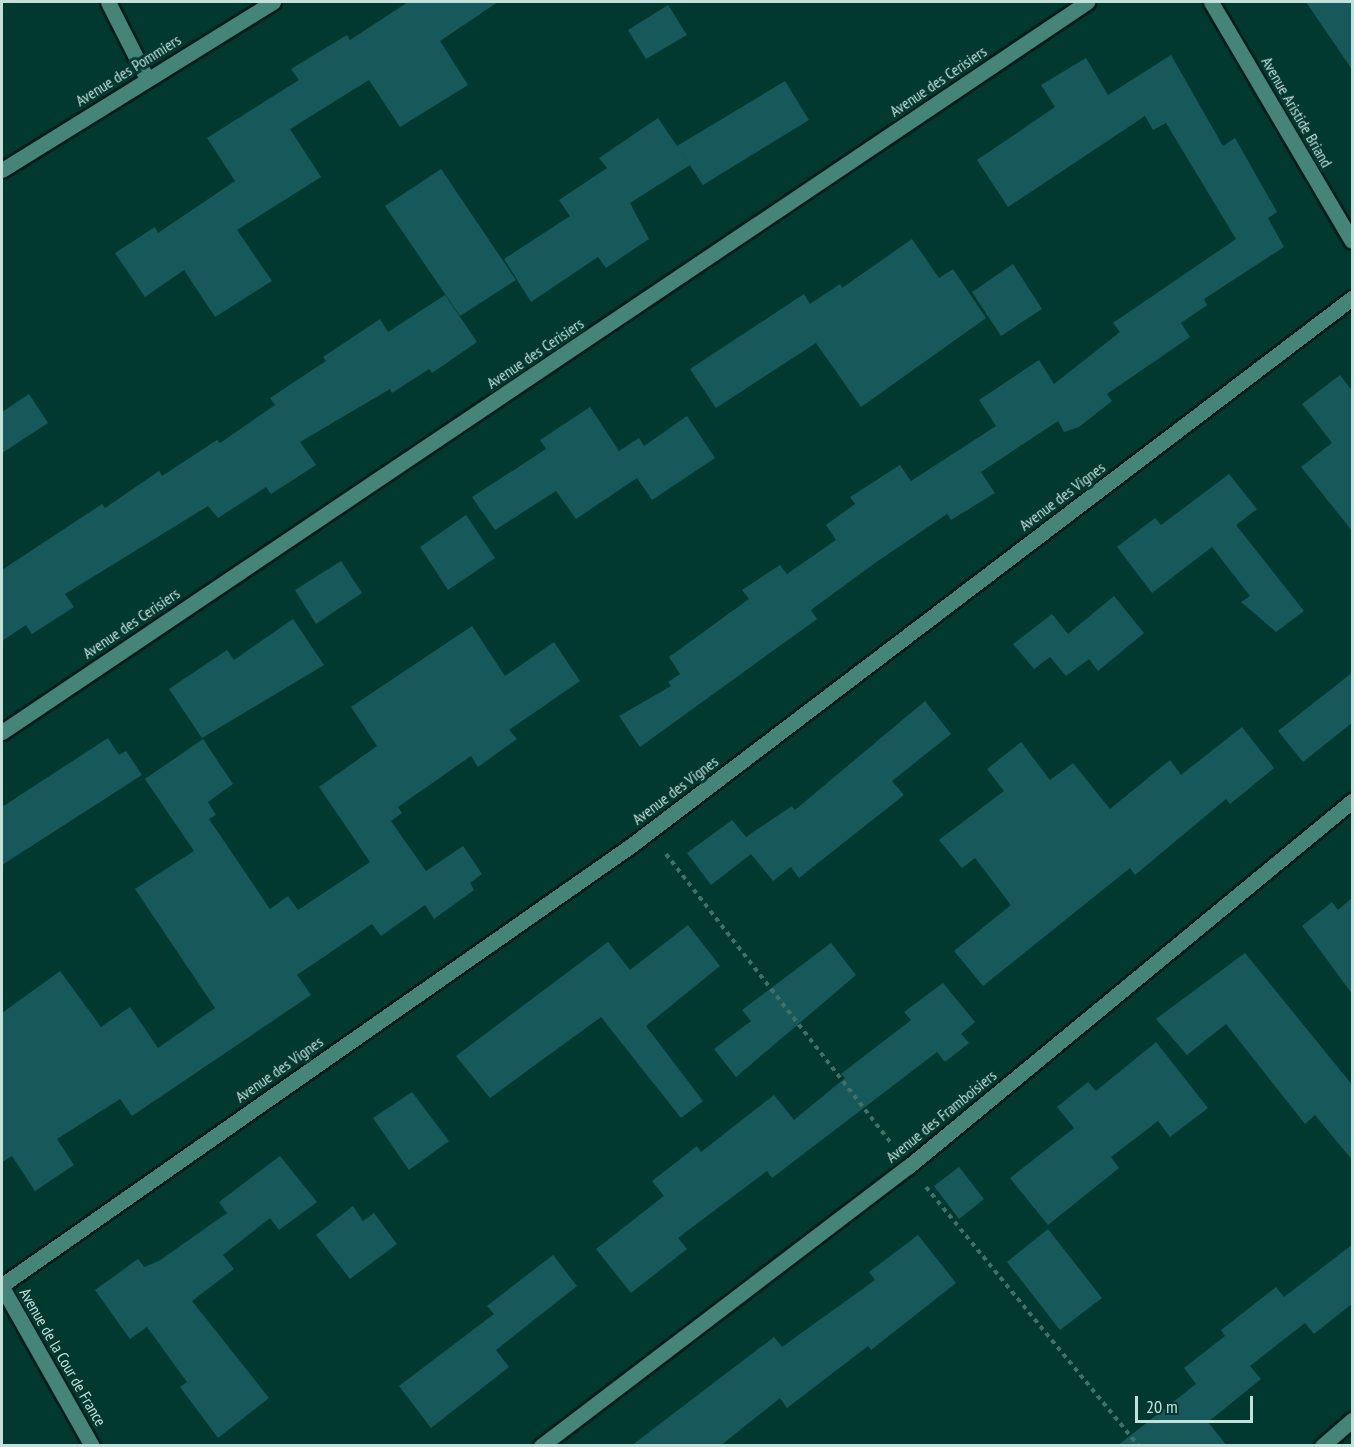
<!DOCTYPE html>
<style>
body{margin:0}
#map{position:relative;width:1354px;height:1447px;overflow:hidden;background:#013830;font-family:"PT Sans Narrow",sans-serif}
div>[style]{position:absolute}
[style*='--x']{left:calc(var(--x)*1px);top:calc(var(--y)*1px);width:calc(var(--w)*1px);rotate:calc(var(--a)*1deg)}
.building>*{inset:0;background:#17595b}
.path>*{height:4px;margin-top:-2px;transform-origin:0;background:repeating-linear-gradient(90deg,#417068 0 4.5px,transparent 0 9px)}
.roads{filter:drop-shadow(2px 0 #001d18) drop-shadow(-2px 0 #001d18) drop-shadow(0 2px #001d18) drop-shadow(0 -2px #001d18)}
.service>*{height:15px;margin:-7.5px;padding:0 7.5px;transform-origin:7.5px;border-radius:7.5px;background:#458579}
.minor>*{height:15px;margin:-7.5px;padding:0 7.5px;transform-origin:7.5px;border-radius:7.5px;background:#458579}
span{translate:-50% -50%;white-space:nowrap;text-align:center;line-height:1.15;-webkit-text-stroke:6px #013830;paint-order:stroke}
.street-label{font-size:16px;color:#c2e1da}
.frame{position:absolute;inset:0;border:3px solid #c2e1da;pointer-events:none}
.scale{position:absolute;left:1135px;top:1396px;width:118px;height:27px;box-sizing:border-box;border:3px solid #c2e1da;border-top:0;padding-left:8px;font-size:18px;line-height:21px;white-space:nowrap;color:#c2e1da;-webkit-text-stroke:4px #013830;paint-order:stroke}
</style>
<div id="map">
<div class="building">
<i style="clip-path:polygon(408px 2px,498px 2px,440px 41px,468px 85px,400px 127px,369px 80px,290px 129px,321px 177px,237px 230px,272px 281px,215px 317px,184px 270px,145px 297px,115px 253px,155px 227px,158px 233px,235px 181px,207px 138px,299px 80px,291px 69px,347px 35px,350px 40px)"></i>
<i style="clip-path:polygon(1306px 2px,1353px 2px,1353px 71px)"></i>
<i style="clip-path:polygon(668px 5px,687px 35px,646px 59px,628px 30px)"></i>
<i style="clip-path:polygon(1171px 55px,1223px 146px,1235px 138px,1277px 212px,1268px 218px,1284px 247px,1204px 299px,1207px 305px,1181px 323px,1190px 337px,1107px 394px,1112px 401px,1079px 427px,1064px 432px,1058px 421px,981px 472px,995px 493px,951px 520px,947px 514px,875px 563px,811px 610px,817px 619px,640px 747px,619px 716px,671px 686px,668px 682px,680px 674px,669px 657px,749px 599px,742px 590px,780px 565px,787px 574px,836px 540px,826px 525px,855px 504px,850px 497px,900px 465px,911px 481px,996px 426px,979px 400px,1039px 360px,1054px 384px,1120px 332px,1113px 323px,1236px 239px,1166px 123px,1153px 130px,1145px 116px,1008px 207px,977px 160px,1055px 107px,1041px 85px,1086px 58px,1108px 95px)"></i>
<i style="clip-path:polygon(785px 81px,809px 120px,703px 185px,677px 146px)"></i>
<i style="clip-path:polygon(658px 118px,690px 165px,630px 203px,649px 239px,606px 268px,598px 257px,531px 302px,504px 259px,570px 216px,559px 200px,607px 168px,599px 158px)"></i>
<i style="clip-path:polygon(441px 169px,516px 280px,460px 316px,385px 206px)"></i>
<i style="clip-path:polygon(912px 239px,939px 278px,953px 269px,986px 318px,861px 407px,816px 343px,716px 408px,690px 369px,804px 294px,810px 304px,840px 284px,842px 288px)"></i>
<i style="clip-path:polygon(1013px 264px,1042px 309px,1001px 336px,972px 292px)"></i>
<i style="clip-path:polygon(445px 295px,477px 342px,432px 373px,429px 369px,392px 393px,390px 389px,300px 442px,316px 465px,271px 494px,266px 487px,218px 518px,208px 506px,65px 594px,74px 607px,32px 634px,26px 625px,2px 641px,2px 570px,102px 504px,105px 508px,159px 471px,162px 476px,217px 440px,220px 443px,275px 405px,270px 398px,326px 361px,323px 357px,380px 319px,388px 332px)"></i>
<i style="clip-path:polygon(1340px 375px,1353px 392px,1353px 532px,1301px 467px,1332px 443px,1302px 404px)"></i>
<i style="clip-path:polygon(29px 394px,48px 423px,2px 453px,2px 412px)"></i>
<i style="clip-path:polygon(590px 407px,619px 451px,639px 438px,644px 446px,687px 416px,715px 458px,652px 500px,637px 478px,576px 519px,556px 491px,495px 530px,472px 497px,546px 449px,540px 440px)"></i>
<i style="clip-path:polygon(1229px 474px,1257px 509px,1236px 525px,1304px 611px,1276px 632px,1241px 602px,1250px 596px,1212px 547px,1152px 593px,1117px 547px,1155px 518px,1161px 525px)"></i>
<i style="clip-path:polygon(466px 515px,495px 558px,448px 590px,420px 547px)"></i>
<i style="clip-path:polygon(341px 561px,362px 593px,316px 624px,295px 590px)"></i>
<i style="clip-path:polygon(1114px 596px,1144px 633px,1098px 671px,1089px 659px,1066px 676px,1050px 657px,1034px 669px,1013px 644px,1052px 614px,1068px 634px)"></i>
<i style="clip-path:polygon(293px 619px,324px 665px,202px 738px,169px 689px,227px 650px,234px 660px)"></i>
<i style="clip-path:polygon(472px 626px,505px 676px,554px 642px,580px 681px,509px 730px,517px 739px,478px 767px,471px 756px,398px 807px,402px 813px,391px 821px,426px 871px,463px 846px,482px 874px,470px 883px,474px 890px,434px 919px,425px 905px,381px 936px,372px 924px,297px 975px,311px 995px,132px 1116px,120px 1099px,57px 1139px,74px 1165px,35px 1191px,12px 1156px,2px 1162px,2px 1013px,60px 971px,101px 1027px,130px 1007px,158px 1048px,215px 1008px,135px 889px,194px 851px,145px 779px,203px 739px,233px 784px,208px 802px,216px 815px,209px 819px,270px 909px,288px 896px,298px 910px,370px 862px,319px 787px,377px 746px,351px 707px)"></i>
<i style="clip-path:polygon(1353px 672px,1353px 722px,1303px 762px,1278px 731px)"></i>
<i style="clip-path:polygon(925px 701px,951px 734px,892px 781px,904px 795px,799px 878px,791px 867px,773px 881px,751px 854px,711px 885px,687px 853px,732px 820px,746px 837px,792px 806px,795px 810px)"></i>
<i style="clip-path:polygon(1242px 727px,1274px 768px,1230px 804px,1226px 799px,1135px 875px,1130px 868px,983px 986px,954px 951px,1011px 905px,975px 858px,962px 868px,939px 840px,1004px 791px,987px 769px,1021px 742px,1050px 780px,1073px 763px,1110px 809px,1170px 760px,1181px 775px)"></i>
<i style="clip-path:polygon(108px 738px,119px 755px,126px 751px,142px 775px,2px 865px,2px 807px)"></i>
<i style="clip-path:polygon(1353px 897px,1353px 995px,1302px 926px,1332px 902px,1338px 910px)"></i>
<i style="clip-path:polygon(688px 925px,720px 966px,646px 1026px,703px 1101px,681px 1118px,601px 1017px,490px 1098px,456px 1056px,608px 942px,630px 970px)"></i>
<i style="clip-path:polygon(831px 943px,856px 975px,736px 1077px,714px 1049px,751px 1021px,742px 1010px)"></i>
<i style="clip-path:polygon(1245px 953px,1353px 1086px,1353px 1161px,1315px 1115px,1305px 1124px,1226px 1024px,1187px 1055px,1156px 1019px)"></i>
<i style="clip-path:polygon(943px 983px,975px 1022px,961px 1034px,969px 1043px,945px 1062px,937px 1052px,772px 1178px,767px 1171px,678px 1238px,687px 1249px,631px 1293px,596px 1249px,664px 1196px,652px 1181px,697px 1146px,701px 1152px,774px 1095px,794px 1120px,845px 1078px,841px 1074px,911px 1020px,904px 1012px)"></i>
<i style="clip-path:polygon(1156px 1042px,1208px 1108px,1170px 1137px,1158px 1121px,1111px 1157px,1119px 1168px,1048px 1225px,1010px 1178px,1074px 1128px,1057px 1107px,1088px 1082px,1096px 1091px)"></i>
<i style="clip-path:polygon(412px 1092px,449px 1141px,409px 1170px,373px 1118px)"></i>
<i style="clip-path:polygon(280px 1156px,317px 1202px,279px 1230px,270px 1218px,223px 1255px,234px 1269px,192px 1301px,269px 1398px,218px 1438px,180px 1387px,187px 1382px,147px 1327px,130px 1339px,95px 1290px,138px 1259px,144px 1267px,159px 1261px,227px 1213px,219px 1202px)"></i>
<i style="clip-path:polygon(959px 1167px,984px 1199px,959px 1219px,934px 1186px)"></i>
<i style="clip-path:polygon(353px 1206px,363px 1221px,374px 1213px,397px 1244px,350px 1279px,316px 1235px)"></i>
<i style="clip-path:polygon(1048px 1229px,1102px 1298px,1060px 1330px,1007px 1262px)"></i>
<i style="clip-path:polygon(918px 1235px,956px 1283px,871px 1350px,868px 1346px,787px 1408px,780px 1398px,720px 1446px,631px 1446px,774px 1337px,782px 1347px,875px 1280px,869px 1272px)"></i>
<i style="clip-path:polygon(1353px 1244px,1353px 1303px,1314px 1334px,1305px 1323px,1250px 1366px,1261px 1379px,1208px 1422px,1227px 1446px,1117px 1446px,1196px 1384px,1184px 1368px,1225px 1336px,1221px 1330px,1276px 1287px,1284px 1297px)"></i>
<i style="clip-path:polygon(553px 1255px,577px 1286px,496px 1350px,509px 1367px,431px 1428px,399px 1386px,494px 1314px,487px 1306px)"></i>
</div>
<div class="path">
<i style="--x:666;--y:854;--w:368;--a:52.1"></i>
<i style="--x:926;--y:1187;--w:335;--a:50.6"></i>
</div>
<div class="roads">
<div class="service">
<i style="--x:108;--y:2;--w:86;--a:63.1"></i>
</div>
<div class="minor">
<i style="--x:1211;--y:2;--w:277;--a:59.5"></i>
<i style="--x:2;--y:170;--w:319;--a:-31.8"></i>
<i style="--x:2;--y:732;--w:1308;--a:-33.93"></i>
<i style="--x:2;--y:1285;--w:765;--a:-34.94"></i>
<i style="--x:629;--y:847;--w:908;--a:-37.21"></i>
<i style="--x:2;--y:1287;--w:183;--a:60.5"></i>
<i style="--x:541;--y:1446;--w:462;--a:-37.3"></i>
<i style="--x:909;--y:1166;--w:574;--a:-39.49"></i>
<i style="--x:1322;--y:1446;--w:40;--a:-41"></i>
</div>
</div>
<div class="street-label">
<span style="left:128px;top:70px;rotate:-32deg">Avenue des Pommiers</span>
<span style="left:938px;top:81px;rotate:-34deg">Avenue des Cerisiers</span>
<span style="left:1297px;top:112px;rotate:60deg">Avenue Aristide Briand</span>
<span style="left:535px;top:353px;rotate:-34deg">Avenue des Cerisiers</span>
<span style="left:1062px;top:496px;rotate:-37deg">Avenue des Vignes</span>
<span style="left:131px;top:623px;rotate:-34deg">Avenue des Cerisiers</span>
<span style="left:675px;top:790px;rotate:-37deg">Avenue des Vignes</span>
<span style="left:279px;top:1069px;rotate:-35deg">Avenue des Vignes</span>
<span style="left:941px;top:1116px;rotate:-39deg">Avenue des Framboisiers</span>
<span style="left:63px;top:1357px;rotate:60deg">Avenue de la Cour de France</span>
</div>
<div class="frame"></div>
<div class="scale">20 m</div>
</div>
